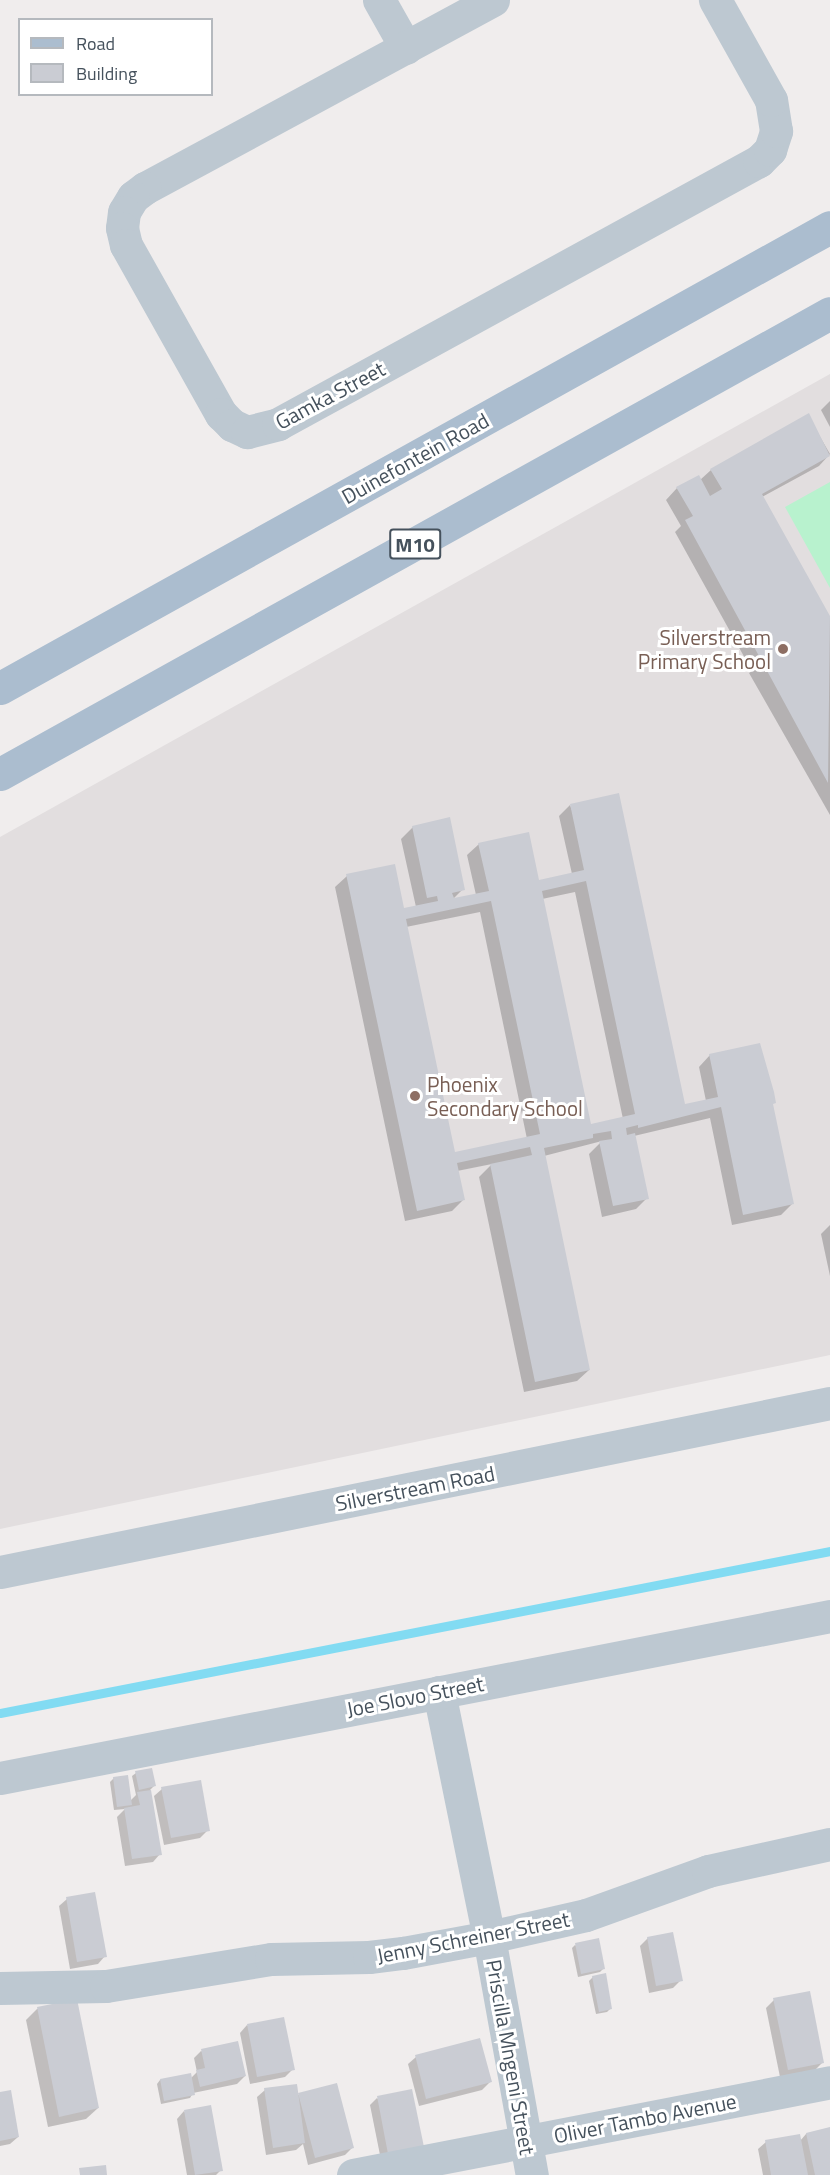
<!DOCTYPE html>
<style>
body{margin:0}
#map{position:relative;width:830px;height:2175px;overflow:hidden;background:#f0eded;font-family:"Titillium Web",sans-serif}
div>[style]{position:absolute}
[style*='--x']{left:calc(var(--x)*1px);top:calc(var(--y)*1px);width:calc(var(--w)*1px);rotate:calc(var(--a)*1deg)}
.education>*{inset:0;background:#e2dedf}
.green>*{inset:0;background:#b8f2ce}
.shadow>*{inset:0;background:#0003}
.stream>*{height:9px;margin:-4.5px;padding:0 4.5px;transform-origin:4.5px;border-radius:4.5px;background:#82dbf2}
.building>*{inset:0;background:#caccd3}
.minor>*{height:33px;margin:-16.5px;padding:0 16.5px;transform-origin:16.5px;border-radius:16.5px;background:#bdc8d1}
.major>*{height:33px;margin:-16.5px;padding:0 16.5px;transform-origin:16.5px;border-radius:16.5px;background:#abbdcf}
.dots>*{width:16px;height:16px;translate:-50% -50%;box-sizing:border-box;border:3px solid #fff;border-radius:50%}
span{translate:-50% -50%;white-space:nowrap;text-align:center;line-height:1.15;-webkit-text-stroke:6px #fff;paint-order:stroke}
.shield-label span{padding:2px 4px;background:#fff;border:2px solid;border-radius:4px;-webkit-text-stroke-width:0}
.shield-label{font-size:20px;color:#45515c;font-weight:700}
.street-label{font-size:21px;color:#45515c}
.education-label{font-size:21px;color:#785e54}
.right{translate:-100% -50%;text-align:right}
.left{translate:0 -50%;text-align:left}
.legend{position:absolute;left:18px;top:18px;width:195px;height:78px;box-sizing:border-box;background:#fff;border:2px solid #b5b9be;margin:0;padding:8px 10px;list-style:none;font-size:18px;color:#45515c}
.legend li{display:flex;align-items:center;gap:12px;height:30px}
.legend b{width:30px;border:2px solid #b5b9be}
</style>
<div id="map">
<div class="education">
<i style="clip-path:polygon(830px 374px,830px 1355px,0 1529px,0 837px)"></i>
</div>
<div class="green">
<i style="clip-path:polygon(830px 482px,830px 588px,785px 507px)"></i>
</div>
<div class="shadow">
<i style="clip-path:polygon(830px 401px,830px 427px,821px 410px)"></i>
<i style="clip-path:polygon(808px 416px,830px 454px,819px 466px,762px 497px,830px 619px,830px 815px,749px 673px,752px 671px,675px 532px,681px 526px,666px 500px,677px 488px,700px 480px,711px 470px)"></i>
<i style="clip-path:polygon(evenodd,570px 805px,684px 1106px,706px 1101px,699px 1067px,710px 1055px,772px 1105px,793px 1203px,781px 1215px,732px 1225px,710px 1118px,634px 1136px,647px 1198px,636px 1209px,602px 1217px,589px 1154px,602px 1141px,544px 1156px,589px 1370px,577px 1381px,524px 1392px,479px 1177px,492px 1164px,457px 1171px,463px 1200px,452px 1211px,405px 1221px,335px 887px,347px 876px,403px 910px,416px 907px,401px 839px,413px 827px,463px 889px,453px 899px,476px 895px,467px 855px,479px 844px,538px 881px,572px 874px,559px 816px,570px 805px,575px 892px,623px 1119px,590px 1126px,542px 899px,575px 892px,570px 805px,480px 912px,527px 1139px,454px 1154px,406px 927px,480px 912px)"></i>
<i style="clip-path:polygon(830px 1225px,830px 1276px,821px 1234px)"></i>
<i style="clip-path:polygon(136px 1773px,154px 1786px,150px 1790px,160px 1854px,153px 1862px,125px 1866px,117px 1817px,125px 1809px,114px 1810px,110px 1782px,114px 1778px,130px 1801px,136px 1795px,132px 1776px)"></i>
<i style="clip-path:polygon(162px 1789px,208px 1830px,200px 1838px,164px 1845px,154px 1796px)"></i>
<i style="clip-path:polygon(67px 1899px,105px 1956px,98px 1964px,70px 1969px,59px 1906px)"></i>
<i style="clip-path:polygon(648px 1938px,681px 1980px,673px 1988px,649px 1993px,640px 1946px)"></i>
<i style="clip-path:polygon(575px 1945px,604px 1968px,600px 1972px,578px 1977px,572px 1948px)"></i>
<i style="clip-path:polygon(593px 1977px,611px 2008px,607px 2012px,596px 2014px,589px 1981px)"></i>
<i style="clip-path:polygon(774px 2000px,823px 2062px,815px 2070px,780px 2077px,766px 2008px)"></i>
<i style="clip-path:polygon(76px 2001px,98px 2108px,86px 2119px,48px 2127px,26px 2020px,37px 2009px)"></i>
<i style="clip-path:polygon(247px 2025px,293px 2069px,285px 2077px,250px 2084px,240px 2033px)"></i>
<i style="clip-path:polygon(201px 2051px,245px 2076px,237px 2084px,193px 2093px,190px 2098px,161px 2104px,157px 2084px,160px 2080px,191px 2078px,197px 2072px,194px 2058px)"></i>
<i style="clip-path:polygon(416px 2057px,490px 2082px,482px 2090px,419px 2106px,408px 2064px)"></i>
<i style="clip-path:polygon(336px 2085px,353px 2147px,345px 2155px,308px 2165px,303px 2144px,296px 2150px,266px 2155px,257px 2097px,265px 2090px,297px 2095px)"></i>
<i style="clip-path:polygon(0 2093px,18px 2137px,10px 2144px,0 2146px)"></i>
<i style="clip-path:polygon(377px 2098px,422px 2146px,381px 2160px,370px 2105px)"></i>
<i style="clip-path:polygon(184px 2111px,221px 2170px,216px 2175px,187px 2175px,177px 2119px)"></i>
<i style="clip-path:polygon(830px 2129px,830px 2175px,763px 2175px,758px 2149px,766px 2142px,800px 2141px,806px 2134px)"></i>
</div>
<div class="stream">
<i style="--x:0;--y:1713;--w:846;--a:-11.04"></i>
</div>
<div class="building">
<i style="clip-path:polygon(809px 413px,830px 456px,762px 494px,830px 616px,828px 783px,685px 520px,693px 516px,676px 487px,699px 475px,710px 496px,722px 489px,710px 469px)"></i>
<i style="clip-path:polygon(evenodd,619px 793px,685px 1104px,718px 1097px,709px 1054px,760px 1043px,774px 1092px,776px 1103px,773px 1104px,794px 1204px,743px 1215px,721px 1107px,638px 1128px,638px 1125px,626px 1128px,627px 1135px,635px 1133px,649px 1199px,613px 1206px,599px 1141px,612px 1139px,611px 1131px,593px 1134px,593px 1138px,544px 1148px,590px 1370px,535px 1382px,490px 1164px,532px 1155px,530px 1147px,457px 1163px,465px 1200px,417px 1211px,346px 874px,395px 864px,404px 908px,438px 901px,437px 896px,427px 898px,412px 826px,450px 817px,465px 890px,452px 893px,454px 898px,489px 891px,478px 843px,529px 832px,539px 880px,584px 870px,570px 804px,619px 793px,586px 881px,635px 1114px,591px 1124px,542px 891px,586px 881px,619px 793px,491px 901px,540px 1134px,455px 1152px,406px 919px,491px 901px)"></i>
<i style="clip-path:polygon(152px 1768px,156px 1786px,139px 1790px,135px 1771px)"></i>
<i style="clip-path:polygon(128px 1775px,132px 1805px,117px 1807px,113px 1777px)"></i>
<i style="clip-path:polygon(201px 1780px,210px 1831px,171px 1838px,161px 1787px)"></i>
<i style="clip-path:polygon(151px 1790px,162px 1855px,132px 1859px,124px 1808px,140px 1805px,137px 1792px)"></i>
<i style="clip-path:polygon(95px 1892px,107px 1957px,77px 1962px,66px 1897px)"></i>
<i style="clip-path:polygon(673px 1932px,683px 1981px,656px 1986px,647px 1937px)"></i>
<i style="clip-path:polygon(599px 1938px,605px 1969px,581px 1974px,575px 1943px)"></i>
<i style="clip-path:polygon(606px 1973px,612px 2009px,599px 2012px,592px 1976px)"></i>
<i style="clip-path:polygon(810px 1991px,824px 2063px,788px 2070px,773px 1998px)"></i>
<i style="clip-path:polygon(77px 1999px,99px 2108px,59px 2117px,37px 2007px)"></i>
<i style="clip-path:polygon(284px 2017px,295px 2070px,257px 2077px,247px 2024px)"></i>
<i style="clip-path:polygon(480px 2038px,492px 2082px,426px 2099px,415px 2055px)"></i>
<i style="clip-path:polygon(238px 2041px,246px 2076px,200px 2087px,196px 2070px,205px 2068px,201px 2049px)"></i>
<i style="clip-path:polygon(191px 2073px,195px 2095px,164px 2101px,160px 2079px)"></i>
<i style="clip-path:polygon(337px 2083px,354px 2148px,315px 2158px,298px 2093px)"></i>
<i style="clip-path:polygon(297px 2084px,305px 2143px,273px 2148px,264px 2088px)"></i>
<i style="clip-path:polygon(412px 2089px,424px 2147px,388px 2154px,377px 2096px)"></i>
<i style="clip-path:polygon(11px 2090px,19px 2137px,0 2141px,0 2092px)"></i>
<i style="clip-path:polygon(211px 2105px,223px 2171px,195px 2175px,184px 2110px)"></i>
<i style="clip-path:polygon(830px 2127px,830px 2175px,815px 2175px,806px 2133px)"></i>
<i style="clip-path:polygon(800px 2134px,808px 2175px,771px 2175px,765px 2140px)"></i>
<i style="clip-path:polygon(106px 2165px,107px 2175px,80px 2175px,79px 2168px)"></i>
</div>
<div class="minor">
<i style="--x:379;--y:0;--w:55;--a:60.6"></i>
<i style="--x:493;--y:0;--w:396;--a:151.6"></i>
<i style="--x:145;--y:188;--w:15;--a:143"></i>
<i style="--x:133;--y:197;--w:17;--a:121"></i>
<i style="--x:124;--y:212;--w:16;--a:97"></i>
<i style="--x:122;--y:228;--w:17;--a:77"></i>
<i style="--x:126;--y:245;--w:194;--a:60.7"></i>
<i style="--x:221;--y:414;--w:16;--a:45"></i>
<i style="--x:232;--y:425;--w:17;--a:25"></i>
<i style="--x:247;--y:432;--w:32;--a:-14"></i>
<i style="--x:278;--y:424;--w:548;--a:-28.67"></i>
<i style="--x:759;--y:161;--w:16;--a:-45"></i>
<i style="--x:770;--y:150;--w:20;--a:-72"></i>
<i style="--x:776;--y:131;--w:31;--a:-99"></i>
<i style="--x:771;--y:100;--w:115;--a:-119.2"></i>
<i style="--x:0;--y:1572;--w:847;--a:-11.51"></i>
<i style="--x:439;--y:1692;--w:250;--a:78.5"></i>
<i style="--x:489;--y:1937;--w:242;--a:79.8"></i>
<i style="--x:0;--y:1778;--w:846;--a:-11.04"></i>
<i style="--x:0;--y:1988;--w:106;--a:-1.1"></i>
<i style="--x:106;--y:1986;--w:167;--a:-9.3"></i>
<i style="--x:271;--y:1959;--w:98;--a:-1.2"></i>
<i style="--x:369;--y:1957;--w:34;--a:-7"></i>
<i style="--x:403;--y:1953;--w:87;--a:-10.5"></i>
<i style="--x:489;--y:1937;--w:99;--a:-12.8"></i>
<i style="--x:586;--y:1915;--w:130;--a:-19.8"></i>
<i style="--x:708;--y:1871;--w:125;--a:-12.5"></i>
<i style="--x:353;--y:2175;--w:486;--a:-11"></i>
</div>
<div class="major">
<i style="--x:0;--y:688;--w:949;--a:-29.05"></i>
<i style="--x:0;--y:774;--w:949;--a:-29.05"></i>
</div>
<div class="dots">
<i style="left:783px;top:649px;background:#8d6e63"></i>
<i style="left:415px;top:1096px;background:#8d6e63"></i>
</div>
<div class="shield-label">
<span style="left:415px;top:544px">M10</span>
</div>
<div class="street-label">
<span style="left:330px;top:395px;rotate:-28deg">Gamka Street</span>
<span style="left:415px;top:458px;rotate:-29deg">Duinefontein Road</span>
<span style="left:415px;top:1488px;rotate:-11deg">Silverstream Road</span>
<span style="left:415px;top:1696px;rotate:-11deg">Joe Slovo Street</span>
<span style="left:473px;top:1937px;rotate:-11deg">Jenny Schreiner Street</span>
<span style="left:511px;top:2057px;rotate:80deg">Priscilla Mngeni Street</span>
<span style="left:645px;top:2118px;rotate:-11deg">Oliver Tambo Avenue</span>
</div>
<div class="education-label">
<span class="right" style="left:771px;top:649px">Silverstream<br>Primary School</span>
<span class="left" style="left:427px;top:1096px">Phoenix<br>Secondary School</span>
</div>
<ul class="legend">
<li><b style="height:8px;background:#abbdcf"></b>Road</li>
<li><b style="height:16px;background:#caccd3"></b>Building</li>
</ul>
</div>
